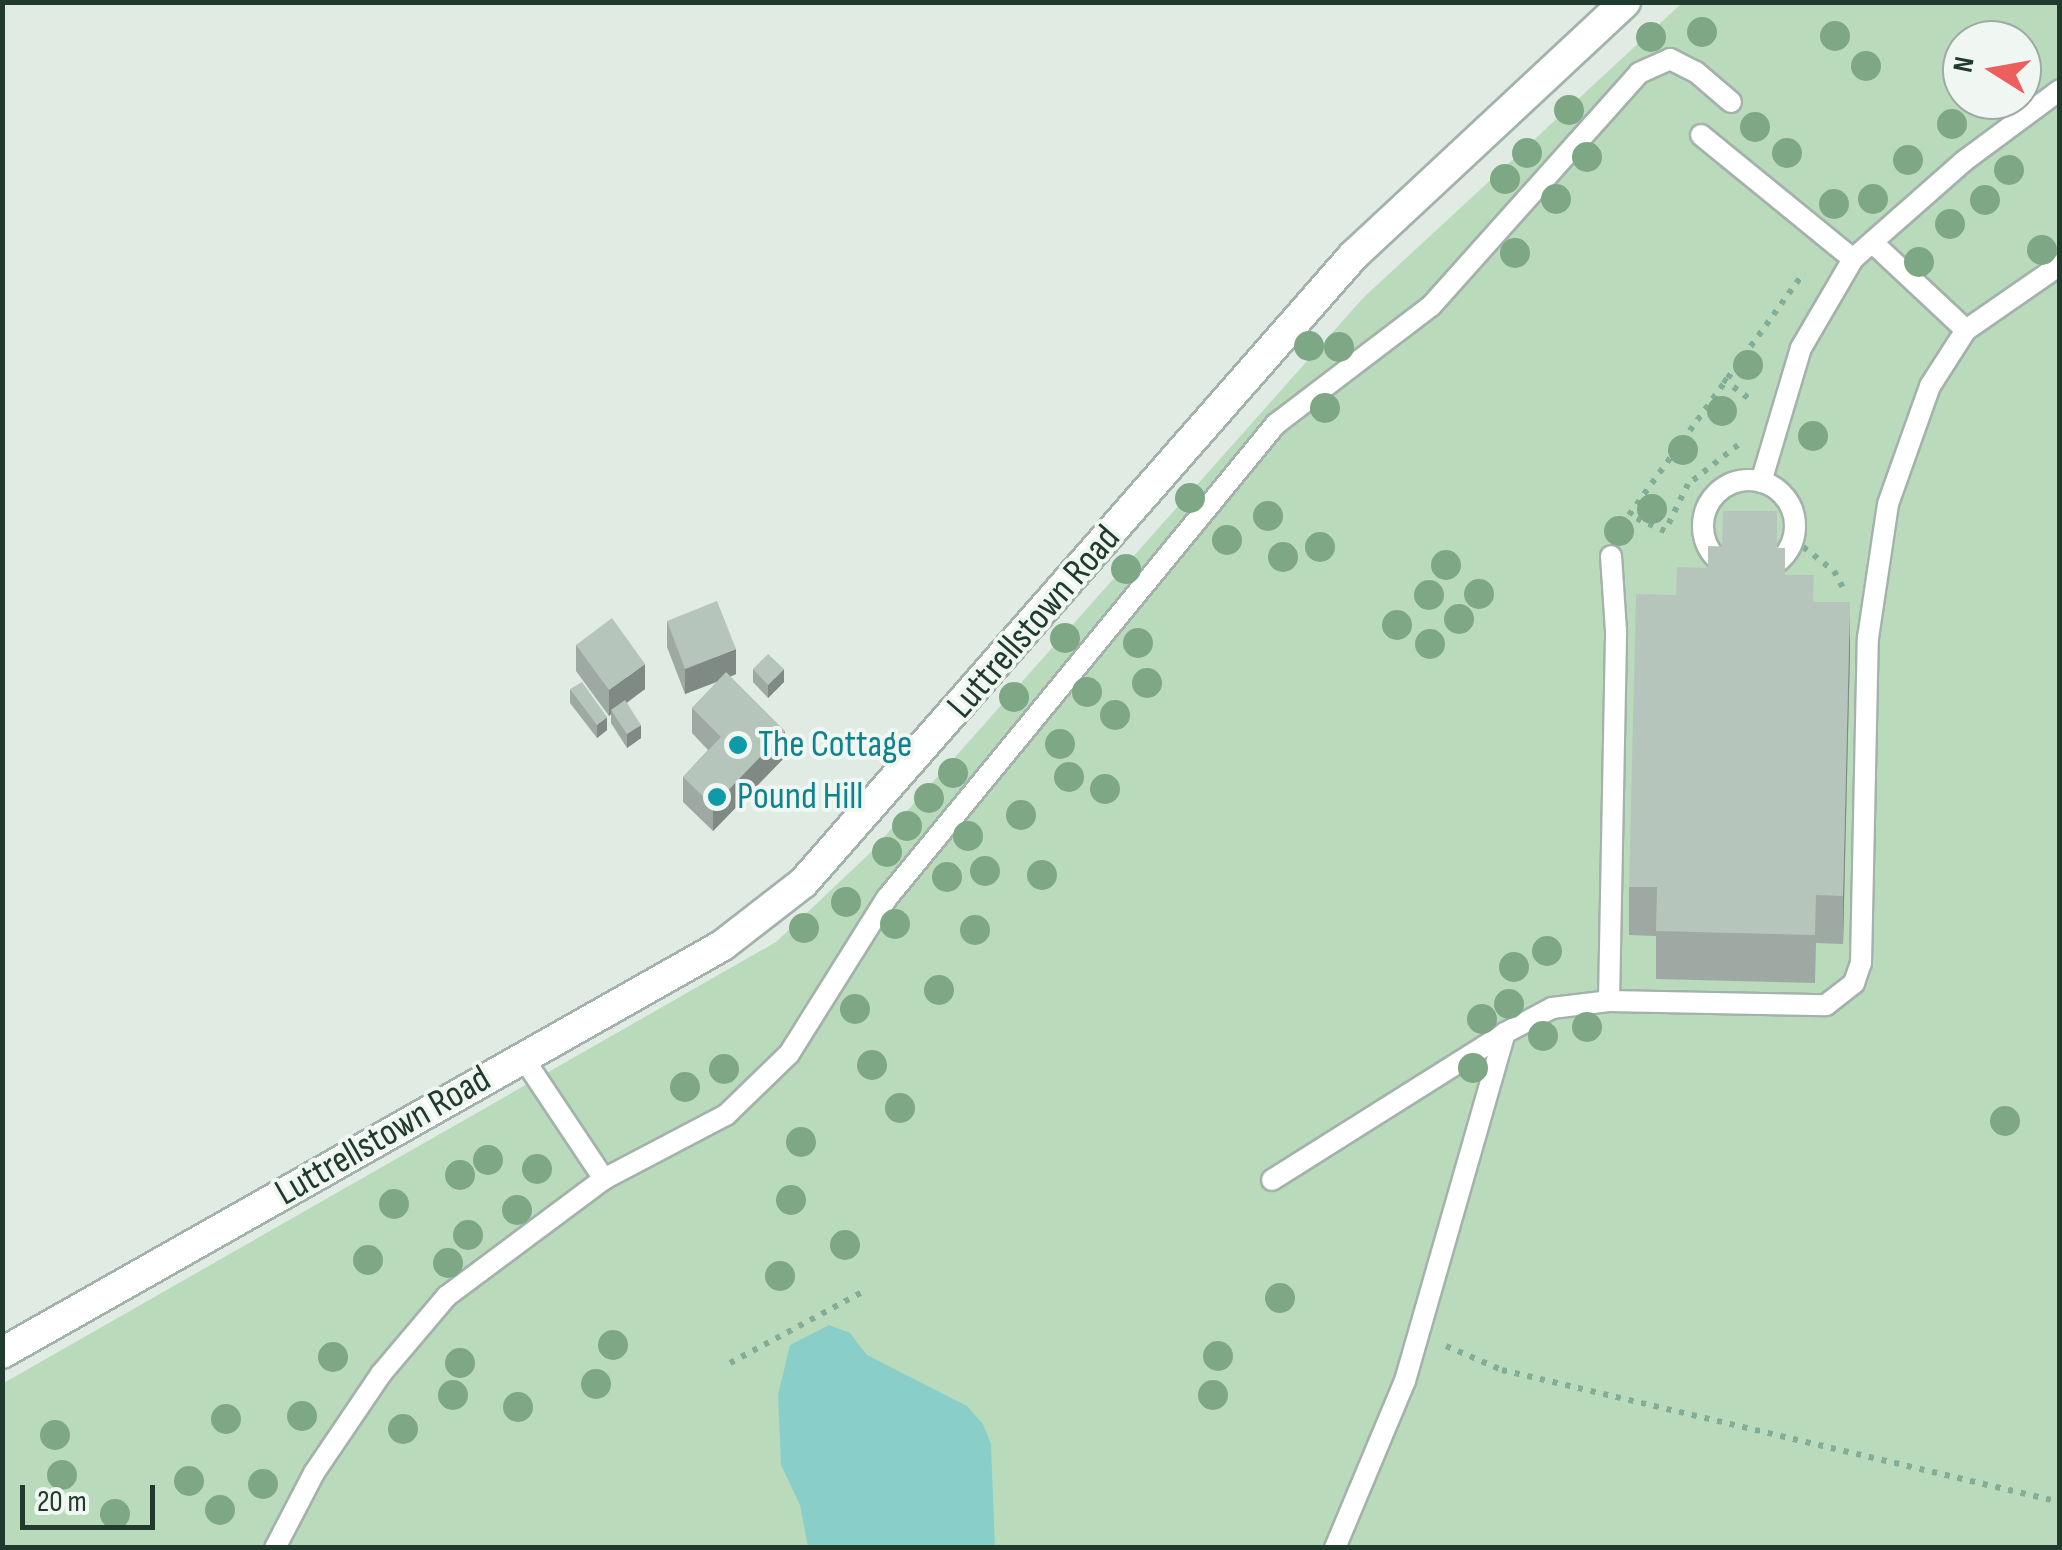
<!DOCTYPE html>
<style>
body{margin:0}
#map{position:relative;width:2062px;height:1550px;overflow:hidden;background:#e0ebe4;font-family:"Sofia Sans Condensed",sans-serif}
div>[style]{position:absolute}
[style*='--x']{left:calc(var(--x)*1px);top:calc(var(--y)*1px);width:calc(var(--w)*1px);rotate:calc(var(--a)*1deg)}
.green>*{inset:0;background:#badbbb}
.water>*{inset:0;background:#8aceca}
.path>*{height:6px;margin-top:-3px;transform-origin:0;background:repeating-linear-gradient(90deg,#82ad96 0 5px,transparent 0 13px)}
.roads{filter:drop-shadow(2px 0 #a3b2aa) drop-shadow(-2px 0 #a3b2aa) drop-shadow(0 2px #a3b2aa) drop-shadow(0 -2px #a3b2aa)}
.service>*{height:20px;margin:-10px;padding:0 10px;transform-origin:10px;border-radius:10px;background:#fff}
.service>.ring{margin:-10px;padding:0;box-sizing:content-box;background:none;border:20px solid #fff;border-radius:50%}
.tertiary>*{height:30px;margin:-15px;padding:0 15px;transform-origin:15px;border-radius:15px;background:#fff}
.trees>*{width:30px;height:30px;margin:-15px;border-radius:50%;background:#7ea785}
.wall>*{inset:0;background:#9da9a2}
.shaded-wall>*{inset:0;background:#7f8a84}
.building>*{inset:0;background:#b6c5bc}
.dots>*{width:28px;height:28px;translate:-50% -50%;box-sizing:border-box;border:5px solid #f0f7f2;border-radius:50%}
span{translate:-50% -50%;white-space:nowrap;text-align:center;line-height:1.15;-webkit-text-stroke:8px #f0f7f2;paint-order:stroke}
.street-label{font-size:38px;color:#213a2e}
.culture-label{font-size:38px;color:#0d838f}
.left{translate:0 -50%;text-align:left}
.frame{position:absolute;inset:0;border:5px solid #213a2e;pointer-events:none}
.north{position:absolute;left:1942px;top:20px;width:100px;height:100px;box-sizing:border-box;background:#f0f7f2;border:2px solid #9daba4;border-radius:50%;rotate:281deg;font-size:28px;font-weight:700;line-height:40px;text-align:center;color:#213a2e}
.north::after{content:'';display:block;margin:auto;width:35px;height:45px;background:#ed5f5c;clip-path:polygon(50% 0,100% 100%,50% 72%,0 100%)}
.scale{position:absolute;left:20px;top:1485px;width:135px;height:45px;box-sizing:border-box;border:5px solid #213a2e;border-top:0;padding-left:12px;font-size:30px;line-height:35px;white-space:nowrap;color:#213a2e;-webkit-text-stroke:8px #f0f7f2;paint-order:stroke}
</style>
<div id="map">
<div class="green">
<i style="clip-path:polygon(evenodd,1682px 3px,2059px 3px,2059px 1547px,3px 1547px,2px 1384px,776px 942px,869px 854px,1363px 298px,1682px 3px,1962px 40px,2022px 40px,2022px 100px,1962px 100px,1962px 40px)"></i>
</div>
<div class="water">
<i style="clip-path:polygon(829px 1325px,850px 1333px,867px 1355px,967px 1406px,983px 1424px,991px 1444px,995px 1547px,808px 1547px,800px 1505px,781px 1465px,778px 1395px,790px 1345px)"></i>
</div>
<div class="path">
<i style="--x:1723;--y:379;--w:36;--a:37"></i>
<i style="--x:1738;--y:445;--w:63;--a:142"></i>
<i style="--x:1688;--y:484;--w:52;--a:116.1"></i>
<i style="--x:1665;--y:531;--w:39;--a:-156"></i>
<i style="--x:1629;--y:515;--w:299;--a:-54.2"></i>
<i style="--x:1793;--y:539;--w:52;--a:38"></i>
<i style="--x:1834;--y:571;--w:19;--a:62"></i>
<i style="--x:1446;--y:1346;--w:61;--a:23.2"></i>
<i style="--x:1502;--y:1370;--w:573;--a:13.31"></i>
<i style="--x:730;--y:1363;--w:152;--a:-28.2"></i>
</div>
<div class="roads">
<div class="service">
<i style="--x:1701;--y:135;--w:196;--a:39.2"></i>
<i style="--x:1873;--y:243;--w:127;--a:43.1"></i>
<i class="ring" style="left:1703px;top:480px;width:72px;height:72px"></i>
<i style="--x:1761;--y:482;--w:140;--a:-73.4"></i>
<i style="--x:1801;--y:348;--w:103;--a:-59.7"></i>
<i style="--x:1853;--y:259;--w:148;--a:-41.4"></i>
<i style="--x:1964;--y:161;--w:119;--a:-36.5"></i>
<i style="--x:1609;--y:1001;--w:370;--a:-88.9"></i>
<i style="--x:1616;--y:631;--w:75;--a:-93.8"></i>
<i style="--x:522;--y:1056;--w:148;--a:56.3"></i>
<i style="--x:1272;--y:1180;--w:275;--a:-32.2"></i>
<i style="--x:275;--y:1548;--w:85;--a:-62.5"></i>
<i style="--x:314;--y:1473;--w:120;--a:-55.9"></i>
<i style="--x:381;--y:1374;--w:102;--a:-49.8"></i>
<i style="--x:447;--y:1296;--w:196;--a:-36.7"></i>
<i style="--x:604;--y:1179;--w:138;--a:-27.7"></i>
<i style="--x:726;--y:1115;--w:88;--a:-44.1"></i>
<i style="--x:789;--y:1054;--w:184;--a:-57.9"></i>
<i style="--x:887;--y:898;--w:613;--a:-50.63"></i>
<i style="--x:1276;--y:424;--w:195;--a:-37.3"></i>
<i style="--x:1431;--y:306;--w:312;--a:-48.2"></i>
<i style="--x:1639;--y:73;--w:34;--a:-24"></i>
<i style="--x:1670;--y:59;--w:29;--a:27"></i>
<i style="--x:1696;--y:72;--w:46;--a:40.6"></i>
<i style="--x:1335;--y:1548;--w:181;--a:-67.3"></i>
<i style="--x:1405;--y:1381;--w:362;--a:-74"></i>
<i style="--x:1505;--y:1033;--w:53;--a:-28"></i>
<i style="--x:1552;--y:1008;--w:57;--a:-7"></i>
<i style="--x:1609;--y:1001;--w:217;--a:1.1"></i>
<i style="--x:1826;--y:1005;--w:36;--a:-38"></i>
<i style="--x:1854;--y:983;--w:21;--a:-71"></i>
<i style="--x:1861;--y:963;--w:325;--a:-88.8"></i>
<i style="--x:1868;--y:638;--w:135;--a:-81.5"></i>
<i style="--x:1888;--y:504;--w:125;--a:-70.4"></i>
<i style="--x:1930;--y:386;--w:67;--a:-57.3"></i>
<i style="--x:1966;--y:330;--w:114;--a:-34.7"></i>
</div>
<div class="tertiary">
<i style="--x:2;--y:1353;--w:828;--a:-29.5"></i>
<i style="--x:723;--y:945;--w:101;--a:-37.8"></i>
<i style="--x:803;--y:883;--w:834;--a:-48.74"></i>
<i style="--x:1353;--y:256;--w:372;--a:-43"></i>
</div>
</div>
<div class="trees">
<i style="left:1702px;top:32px"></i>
<i style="left:1835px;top:36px"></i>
<i style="left:1651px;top:37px"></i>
<i style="left:1866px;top:66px"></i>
<i style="left:1569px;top:110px"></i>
<i style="left:1952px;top:124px"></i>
<i style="left:1755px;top:127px"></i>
<i style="left:1527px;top:153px"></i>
<i style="left:1787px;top:153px"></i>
<i style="left:1587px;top:157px"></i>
<i style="left:1908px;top:160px"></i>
<i style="left:2009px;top:170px"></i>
<i style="left:1505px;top:179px"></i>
<i style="left:1556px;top:199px"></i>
<i style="left:1873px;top:199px"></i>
<i style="left:1985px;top:200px"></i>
<i style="left:1834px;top:204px"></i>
<i style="left:1950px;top:224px"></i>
<i style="left:2042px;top:250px"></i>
<i style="left:1515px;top:253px"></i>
<i style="left:1919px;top:262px"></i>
<i style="left:1309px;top:346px"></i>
<i style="left:1339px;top:347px"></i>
<i style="left:1748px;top:365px"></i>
<i style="left:1325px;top:408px"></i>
<i style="left:1722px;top:411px"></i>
<i style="left:1813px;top:436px"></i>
<i style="left:1683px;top:450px"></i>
<i style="left:1190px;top:498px"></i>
<i style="left:1652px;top:509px"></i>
<i style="left:1268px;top:516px"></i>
<i style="left:1619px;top:531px"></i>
<i style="left:1227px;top:540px"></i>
<i style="left:1320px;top:547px"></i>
<i style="left:1283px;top:557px"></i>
<i style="left:1446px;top:565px"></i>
<i style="left:1126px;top:569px"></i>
<i style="left:1479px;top:594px"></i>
<i style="left:1429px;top:595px"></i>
<i style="left:1459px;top:619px"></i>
<i style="left:1397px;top:625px"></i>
<i style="left:1065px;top:638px"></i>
<i style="left:1138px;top:643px"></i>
<i style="left:1430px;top:644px"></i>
<i style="left:1147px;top:683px"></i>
<i style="left:1087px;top:692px"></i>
<i style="left:1014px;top:697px"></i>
<i style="left:1115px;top:715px"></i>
<i style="left:1060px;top:744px"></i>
<i style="left:953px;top:773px"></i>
<i style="left:1069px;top:777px"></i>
<i style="left:1105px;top:789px"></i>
<i style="left:929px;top:798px"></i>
<i style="left:1021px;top:815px"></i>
<i style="left:907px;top:826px"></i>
<i style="left:968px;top:836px"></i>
<i style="left:887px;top:852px"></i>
<i style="left:985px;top:871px"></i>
<i style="left:1042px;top:875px"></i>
<i style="left:947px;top:877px"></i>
<i style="left:846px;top:902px"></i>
<i style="left:895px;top:924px"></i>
<i style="left:804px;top:928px"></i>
<i style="left:975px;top:930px"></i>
<i style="left:1547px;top:951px"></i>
<i style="left:1514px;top:967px"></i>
<i style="left:939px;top:990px"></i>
<i style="left:1509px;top:1004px"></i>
<i style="left:855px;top:1009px"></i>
<i style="left:1482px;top:1019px"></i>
<i style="left:1587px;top:1027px"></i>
<i style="left:1543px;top:1036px"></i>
<i style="left:872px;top:1065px"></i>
<i style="left:1473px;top:1068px"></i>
<i style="left:724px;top:1069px"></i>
<i style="left:685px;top:1087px"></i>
<i style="left:900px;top:1108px"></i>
<i style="left:2005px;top:1121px"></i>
<i style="left:801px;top:1142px"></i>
<i style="left:488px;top:1160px"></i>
<i style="left:537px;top:1169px"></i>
<i style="left:460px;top:1175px"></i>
<i style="left:791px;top:1200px"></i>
<i style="left:394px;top:1204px"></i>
<i style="left:517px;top:1210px"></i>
<i style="left:468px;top:1235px"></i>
<i style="left:845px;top:1245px"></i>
<i style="left:368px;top:1260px"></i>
<i style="left:448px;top:1263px"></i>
<i style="left:780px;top:1276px"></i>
<i style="left:1280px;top:1298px"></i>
<i style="left:613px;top:1345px"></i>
<i style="left:1218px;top:1356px"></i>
<i style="left:333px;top:1357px"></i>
<i style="left:460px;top:1363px"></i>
<i style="left:596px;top:1384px"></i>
<i style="left:453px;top:1395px"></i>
<i style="left:1213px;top:1395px"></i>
<i style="left:518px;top:1407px"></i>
<i style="left:302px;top:1416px"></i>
<i style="left:226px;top:1419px"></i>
<i style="left:403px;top:1429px"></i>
<i style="left:55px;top:1435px"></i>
<i style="left:62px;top:1475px"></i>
<i style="left:189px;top:1481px"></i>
<i style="left:263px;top:1484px"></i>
<i style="left:220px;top:1510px"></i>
<i style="left:115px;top:1514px"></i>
</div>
<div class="wall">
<i style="clip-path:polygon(1722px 547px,1777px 548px,1785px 575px,1814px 602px,1850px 651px,1843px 944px,1816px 943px,1815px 983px,1656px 979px,1656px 936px,1629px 935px,1629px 887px,1676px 595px,1708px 568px)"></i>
<i style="clip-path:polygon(667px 621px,736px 674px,730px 677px,785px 757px,713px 831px,683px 802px,683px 777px,708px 750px,692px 733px,692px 708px,717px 682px,685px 694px,667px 647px)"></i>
<i style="clip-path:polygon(576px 645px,645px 689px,627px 703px,641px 738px,627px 748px,611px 723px,611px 714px,609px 716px,576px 671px)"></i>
<i style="clip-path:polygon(753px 669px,784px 682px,768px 698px,753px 682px)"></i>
<i style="clip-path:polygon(570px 689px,607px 730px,597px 738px,570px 703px)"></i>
</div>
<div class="shaded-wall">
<i style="clip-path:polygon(1850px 602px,1850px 651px,1843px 944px,1843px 896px)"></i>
<i style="clip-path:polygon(736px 649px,736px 674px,685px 694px,685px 669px)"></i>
<i style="clip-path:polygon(645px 664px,645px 689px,613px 712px,611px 710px,611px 714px,609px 716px,609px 690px)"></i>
<i style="clip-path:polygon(784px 669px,784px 682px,768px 698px,768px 685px)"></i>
<i style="clip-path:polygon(607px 717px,607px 730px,597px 738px,597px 725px)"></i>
<i style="clip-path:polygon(641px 725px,641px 738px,627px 748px,627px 734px)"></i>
<i style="clip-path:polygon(785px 731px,785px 757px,713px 831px,713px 806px)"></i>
</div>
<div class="building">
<i style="clip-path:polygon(1723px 511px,1777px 511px,1777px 548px,1722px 547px)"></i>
<i style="clip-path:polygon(1708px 546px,1785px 548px,1785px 575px,1814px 575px,1813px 602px,1850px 602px,1843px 896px,1816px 895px,1815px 935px,1656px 931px,1657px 887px,1629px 887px,1636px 594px,1676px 595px,1677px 567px,1708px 568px)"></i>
<i style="clip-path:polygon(717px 601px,736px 649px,685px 669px,667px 621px)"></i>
<i style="clip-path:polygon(612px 618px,645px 664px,609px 690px,576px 645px)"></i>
<i style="clip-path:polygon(768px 654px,784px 669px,768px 685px,753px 669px)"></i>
<i style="clip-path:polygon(726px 672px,785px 731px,713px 806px,683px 777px,721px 737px,692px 708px)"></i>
<i style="clip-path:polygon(582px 682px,607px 717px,597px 725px,570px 689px)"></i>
<i style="clip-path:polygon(625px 700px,641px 725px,627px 734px,611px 710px)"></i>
</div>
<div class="dots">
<i style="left:738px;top:745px;background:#0f9aa8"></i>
<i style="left:717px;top:797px;background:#0f9aa8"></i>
</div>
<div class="street-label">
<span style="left:1034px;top:622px;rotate:-49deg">Luttrellstown Road</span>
<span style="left:383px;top:1136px;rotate:-30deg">Luttrellstown Road</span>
</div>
<div class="culture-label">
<span class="left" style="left:758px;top:745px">The Cottage</span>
<span class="left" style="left:737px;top:797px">Pound Hill</span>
</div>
<div class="frame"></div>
<div class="north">N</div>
<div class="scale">20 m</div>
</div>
